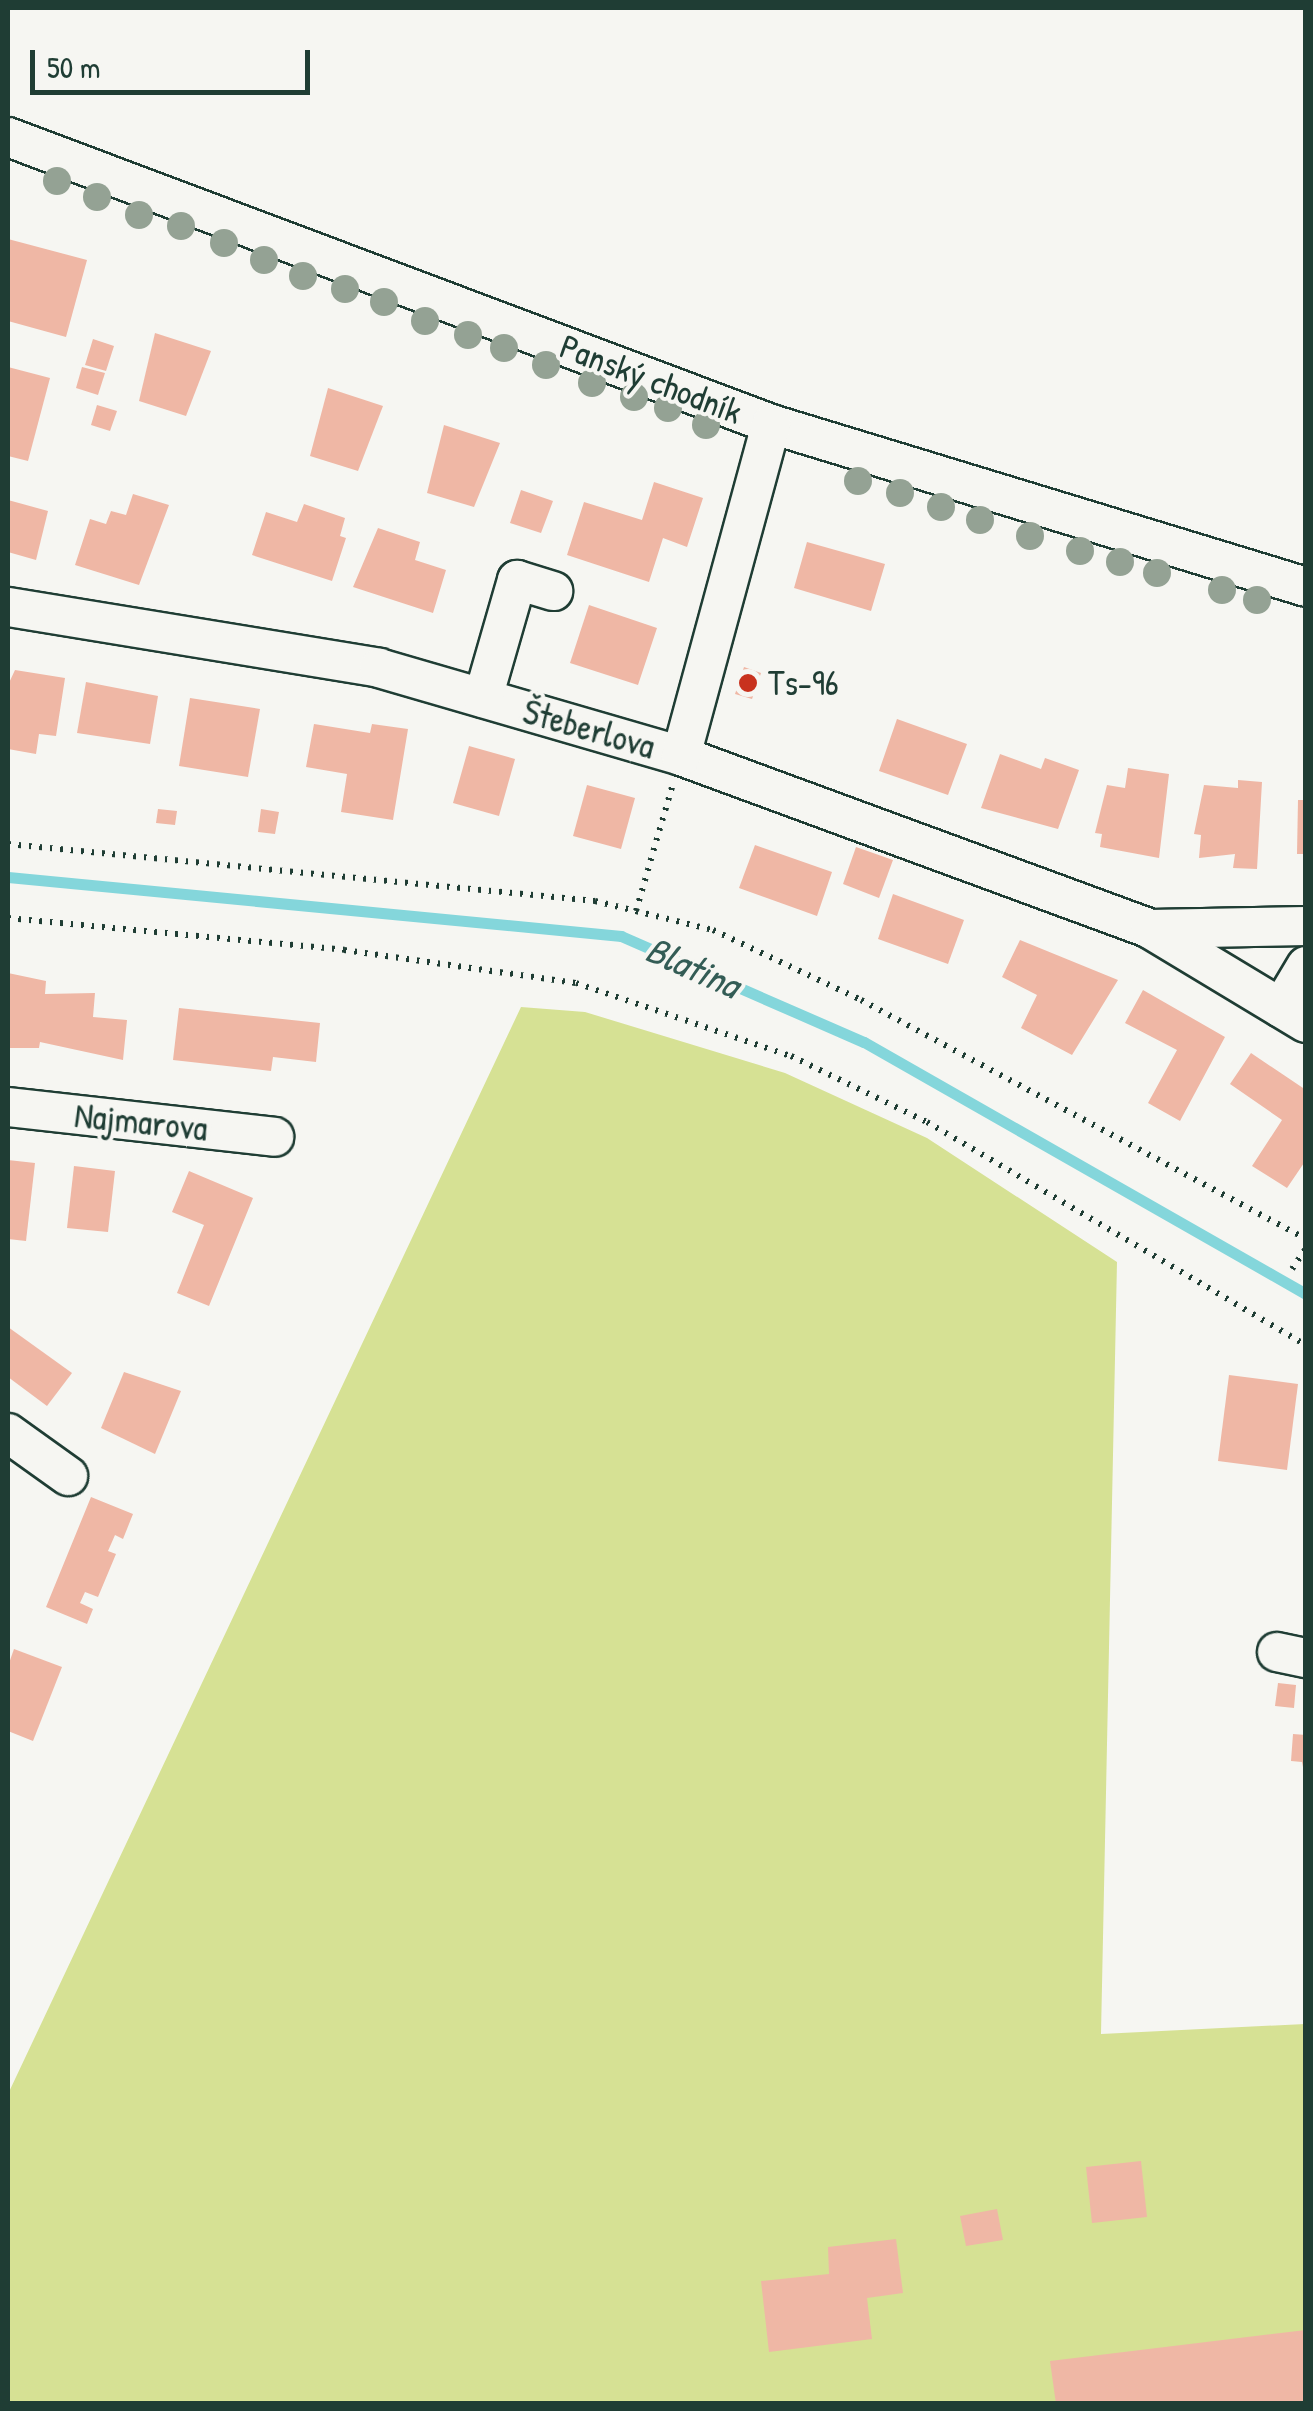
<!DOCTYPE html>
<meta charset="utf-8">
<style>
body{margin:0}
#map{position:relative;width:1313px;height:2411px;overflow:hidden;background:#f6f6f2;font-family:"Patrick Hand",sans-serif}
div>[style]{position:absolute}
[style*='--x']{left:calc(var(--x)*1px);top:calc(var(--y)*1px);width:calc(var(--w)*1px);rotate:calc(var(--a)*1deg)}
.green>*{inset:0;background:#d6e194}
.stream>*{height:11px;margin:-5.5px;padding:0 5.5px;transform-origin:5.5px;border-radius:5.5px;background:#84d6db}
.building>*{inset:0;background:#efb7a5}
.path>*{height:6px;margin-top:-3px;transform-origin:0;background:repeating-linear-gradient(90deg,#1f3d34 0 2.5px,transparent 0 10.5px)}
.roads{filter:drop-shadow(2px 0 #1f3d34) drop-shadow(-2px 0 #1f3d34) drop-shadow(0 2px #1f3d34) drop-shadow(0 -2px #1f3d34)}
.minor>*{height:38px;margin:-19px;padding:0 19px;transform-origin:19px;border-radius:19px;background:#f6f6f2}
.trees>*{width:28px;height:28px;margin:-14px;border-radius:50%;background:#94a294}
.dots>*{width:28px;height:28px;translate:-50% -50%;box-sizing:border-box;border:5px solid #f6f6f2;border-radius:50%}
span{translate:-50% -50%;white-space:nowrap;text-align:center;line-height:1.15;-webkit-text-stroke:8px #f6f6f2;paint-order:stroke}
.street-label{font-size:35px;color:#1f3d34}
.poi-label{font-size:35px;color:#1f3d34}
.left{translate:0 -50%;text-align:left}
.water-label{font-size:38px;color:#335c55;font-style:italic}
.frame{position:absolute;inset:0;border:10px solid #1f3d34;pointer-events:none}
.scale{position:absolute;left:30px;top:50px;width:280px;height:45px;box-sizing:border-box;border:5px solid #1f3d34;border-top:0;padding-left:12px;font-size:30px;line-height:35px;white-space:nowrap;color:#1f3d34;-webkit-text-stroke:8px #f6f6f2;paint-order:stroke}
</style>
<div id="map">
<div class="green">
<i style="clip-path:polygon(521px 1007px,585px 1012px,785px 1073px,927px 1138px,1117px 1262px,1101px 2034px,1305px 2024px,1305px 2403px,8px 2404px,8px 2094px)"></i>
</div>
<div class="stream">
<i style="--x:8;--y:877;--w:616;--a:5.5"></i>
<i style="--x:621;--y:936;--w:265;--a:23.6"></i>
<i style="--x:864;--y:1042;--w:509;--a:29.69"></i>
</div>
<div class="building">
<i style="clip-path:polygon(8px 239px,87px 260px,66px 337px,8px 321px)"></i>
<i style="clip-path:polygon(155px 333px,211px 351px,186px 416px,139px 401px)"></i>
<i style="clip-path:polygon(93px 339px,114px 346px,106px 371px,85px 365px)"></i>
<i style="clip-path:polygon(8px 367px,50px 378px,28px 461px,8px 456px)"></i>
<i style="clip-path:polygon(82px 367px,105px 373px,98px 395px,76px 388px)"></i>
<i style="clip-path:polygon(328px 388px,383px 406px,358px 471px,310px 456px)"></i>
<i style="clip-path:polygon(97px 405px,117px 411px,110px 431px,91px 425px)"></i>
<i style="clip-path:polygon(444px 425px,500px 443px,474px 507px,427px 493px)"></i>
<i style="clip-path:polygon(654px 482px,703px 498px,687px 547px,663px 538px,649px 582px,567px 555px,584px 502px,642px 520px)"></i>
<i style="clip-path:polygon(521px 490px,553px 501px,541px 533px,510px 523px)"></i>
<i style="clip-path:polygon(133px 494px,169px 505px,139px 585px,75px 565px,90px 519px,106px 524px,111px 511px,126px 515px)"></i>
<i style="clip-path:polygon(8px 500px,48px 511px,36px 560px,8px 552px)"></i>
<i style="clip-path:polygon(304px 504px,345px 518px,340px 536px,346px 538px,332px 581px,252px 555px,266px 512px,297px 522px)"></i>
<i style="clip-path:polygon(378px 528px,420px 542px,415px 560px,446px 570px,433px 613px,353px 587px)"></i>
<i style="clip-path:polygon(807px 542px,885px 564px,871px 611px,794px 588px)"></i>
<i style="clip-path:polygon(589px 605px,657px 628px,638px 685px,570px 663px)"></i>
<i style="clip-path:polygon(744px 667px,761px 673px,752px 699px,735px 694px)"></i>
<i style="clip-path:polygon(15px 670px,65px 678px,56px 736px,39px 734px,36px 754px,8px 749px,8px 685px)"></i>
<i style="clip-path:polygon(86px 682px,158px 696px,150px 744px,77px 733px)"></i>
<i style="clip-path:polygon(190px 698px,260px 709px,248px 777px,179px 766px)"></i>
<i style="clip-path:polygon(897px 719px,967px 744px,948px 795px,879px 771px)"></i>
<i style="clip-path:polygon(314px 724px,370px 733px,372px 724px,408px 729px,393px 820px,341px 812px,347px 774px,306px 767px)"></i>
<i style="clip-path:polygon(469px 746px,515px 759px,499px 816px,453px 803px)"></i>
<i style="clip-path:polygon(1000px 754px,1041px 769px,1045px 758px,1079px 770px,1058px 829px,981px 808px)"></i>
<i style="clip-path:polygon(1128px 768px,1169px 774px,1159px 858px,1100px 847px,1102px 834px,1095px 833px,1107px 785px,1125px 788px)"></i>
<i style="clip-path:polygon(1238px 780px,1262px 782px,1257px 869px,1233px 868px,1235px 854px,1199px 858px,1201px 835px,1194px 834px,1204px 785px,1238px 788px)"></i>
<i style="clip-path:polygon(587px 785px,635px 798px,621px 849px,573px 836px)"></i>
<i style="clip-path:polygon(1298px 800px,1306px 800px,1306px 854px,1297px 854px)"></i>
<i style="clip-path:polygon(158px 809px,177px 811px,175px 825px,156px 823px)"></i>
<i style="clip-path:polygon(261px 809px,279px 812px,275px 834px,258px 832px)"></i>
<i style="clip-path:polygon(755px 845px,832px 872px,817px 916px,739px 888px)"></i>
<i style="clip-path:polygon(856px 847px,893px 860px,879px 898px,843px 884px)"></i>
<i style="clip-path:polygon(893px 894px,964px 920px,948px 964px,878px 939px)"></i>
<i style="clip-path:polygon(1020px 940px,1118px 980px,1072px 1055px,1021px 1028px,1037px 995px,1002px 977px)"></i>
<i style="clip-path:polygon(8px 973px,46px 981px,45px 994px,95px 993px,93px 1017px,127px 1020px,123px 1060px,40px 1042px,39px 1048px,8px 1048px)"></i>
<i style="clip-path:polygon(1143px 990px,1225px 1037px,1180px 1121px,1148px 1103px,1177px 1050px,1125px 1023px)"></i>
<i style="clip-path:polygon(179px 1008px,320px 1023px,316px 1062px,273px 1057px,271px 1071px,173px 1060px)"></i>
<i style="clip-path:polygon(1251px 1053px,1306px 1090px,1306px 1160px,1287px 1188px,1252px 1166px,1282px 1120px,1230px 1084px)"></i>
<i style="clip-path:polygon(8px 1160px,35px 1163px,26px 1241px,8px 1239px)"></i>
<i style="clip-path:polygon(74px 1166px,115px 1171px,108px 1232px,67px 1228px)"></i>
<i style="clip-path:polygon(189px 1171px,253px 1198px,209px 1306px,177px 1293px,204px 1225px,172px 1212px)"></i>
<i style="clip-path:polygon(8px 1327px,72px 1373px,47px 1406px,8px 1377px)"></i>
<i style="clip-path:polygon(124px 1372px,181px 1391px,155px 1454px,101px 1428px)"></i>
<i style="clip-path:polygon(1229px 1375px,1298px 1384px,1287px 1470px,1218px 1461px)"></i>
<i style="clip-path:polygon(91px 1497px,133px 1514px,123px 1539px,115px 1535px,108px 1551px,116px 1554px,98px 1597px,85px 1592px,80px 1603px,93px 1609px,87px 1624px,46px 1607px)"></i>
<i style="clip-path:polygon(14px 1649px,62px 1667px,33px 1741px,8px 1731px,8px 1666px)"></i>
<i style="clip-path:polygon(1278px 1683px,1296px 1685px,1294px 1708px,1275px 1706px)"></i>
<i style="clip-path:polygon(1293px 1734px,1306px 1735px,1306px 1783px,1302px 1762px,1291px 1761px)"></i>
<i style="clip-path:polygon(1141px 2161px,1147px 2217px,1092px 2223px,1086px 2167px)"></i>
<i style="clip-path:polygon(997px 2209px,1003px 2240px,966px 2246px,960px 2216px)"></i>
<i style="clip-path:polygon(896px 2239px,903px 2293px,867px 2298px,872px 2339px,769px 2352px,761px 2281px,829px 2274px,828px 2247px)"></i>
<i style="clip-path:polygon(1306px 2330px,1306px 2404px,1056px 2404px,1050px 2361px)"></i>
</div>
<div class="path">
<i style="--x:8;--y:844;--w:590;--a:5.55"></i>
<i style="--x:595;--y:901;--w:122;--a:13.8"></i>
<i style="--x:713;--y:930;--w:164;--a:25.3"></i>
<i style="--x:861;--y:1000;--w:505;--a:28.24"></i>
<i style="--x:636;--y:911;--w:129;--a:-73.8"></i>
<i style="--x:8;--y:918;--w:338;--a:5.4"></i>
<i style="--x:344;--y:950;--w:234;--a:8.1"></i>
<i style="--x:576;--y:983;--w:227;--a:18.8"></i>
<i style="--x:791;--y:1056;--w:151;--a:25.9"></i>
<i style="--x:927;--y:1122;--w:440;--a:30.5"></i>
<i style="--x:1292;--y:1269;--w:25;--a:-56"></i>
</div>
<div class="roads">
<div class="minor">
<i style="--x:8;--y:137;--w:815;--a:20.61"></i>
<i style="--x:771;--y:424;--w:559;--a:16.94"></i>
<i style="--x:8;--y:607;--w:376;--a:9.3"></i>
<i style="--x:379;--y:668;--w:315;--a:16.2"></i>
<i style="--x:681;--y:756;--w:500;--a:20.2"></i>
<i style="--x:1150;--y:929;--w:182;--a:31.1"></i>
<i style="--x:483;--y:698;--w:123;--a:-73.9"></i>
<i style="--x:517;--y:580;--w:38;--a:17"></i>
<i style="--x:681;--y:756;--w:344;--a:-74.8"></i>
<i style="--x:1150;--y:929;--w:156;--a:-1.1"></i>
<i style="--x:1281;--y:1008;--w:49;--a:-59.2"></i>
<i style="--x:8;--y:1107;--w:268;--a:6.4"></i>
<i style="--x:8;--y:1433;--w:74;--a:35.6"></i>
<i style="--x:1277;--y:1652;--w:30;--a:12"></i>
</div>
</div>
<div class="trees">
<i style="left:57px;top:181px"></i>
<i style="left:97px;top:197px"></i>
<i style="left:139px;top:215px"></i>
<i style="left:181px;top:226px"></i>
<i style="left:224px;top:243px"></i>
<i style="left:264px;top:260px"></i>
<i style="left:303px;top:276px"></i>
<i style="left:345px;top:289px"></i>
<i style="left:384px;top:302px"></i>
<i style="left:425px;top:321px"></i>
<i style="left:468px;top:335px"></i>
<i style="left:504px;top:348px"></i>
<i style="left:546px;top:365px"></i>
<i style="left:592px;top:383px"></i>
<i style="left:634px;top:397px"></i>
<i style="left:668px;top:408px"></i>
<i style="left:706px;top:425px"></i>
<i style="left:858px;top:481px"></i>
<i style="left:900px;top:493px"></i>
<i style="left:941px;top:507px"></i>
<i style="left:980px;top:520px"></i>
<i style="left:1030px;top:536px"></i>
<i style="left:1080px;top:551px"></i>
<i style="left:1120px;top:562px"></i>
<i style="left:1157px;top:573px"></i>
<i style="left:1222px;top:590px"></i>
<i style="left:1257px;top:600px"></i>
</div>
<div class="dots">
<i style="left:748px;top:683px;background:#c8321e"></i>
</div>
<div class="street-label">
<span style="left:651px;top:379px;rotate:21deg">Panský chodník</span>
<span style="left:589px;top:729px;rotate:16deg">Šteberlova</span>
<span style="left:141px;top:1122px;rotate:6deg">Najmarova</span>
</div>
<div class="poi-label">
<span class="left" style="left:768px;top:683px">Ts-96</span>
</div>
<div class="water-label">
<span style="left:693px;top:967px;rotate:24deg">Blatina</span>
</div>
<div class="frame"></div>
<div class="scale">50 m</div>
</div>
